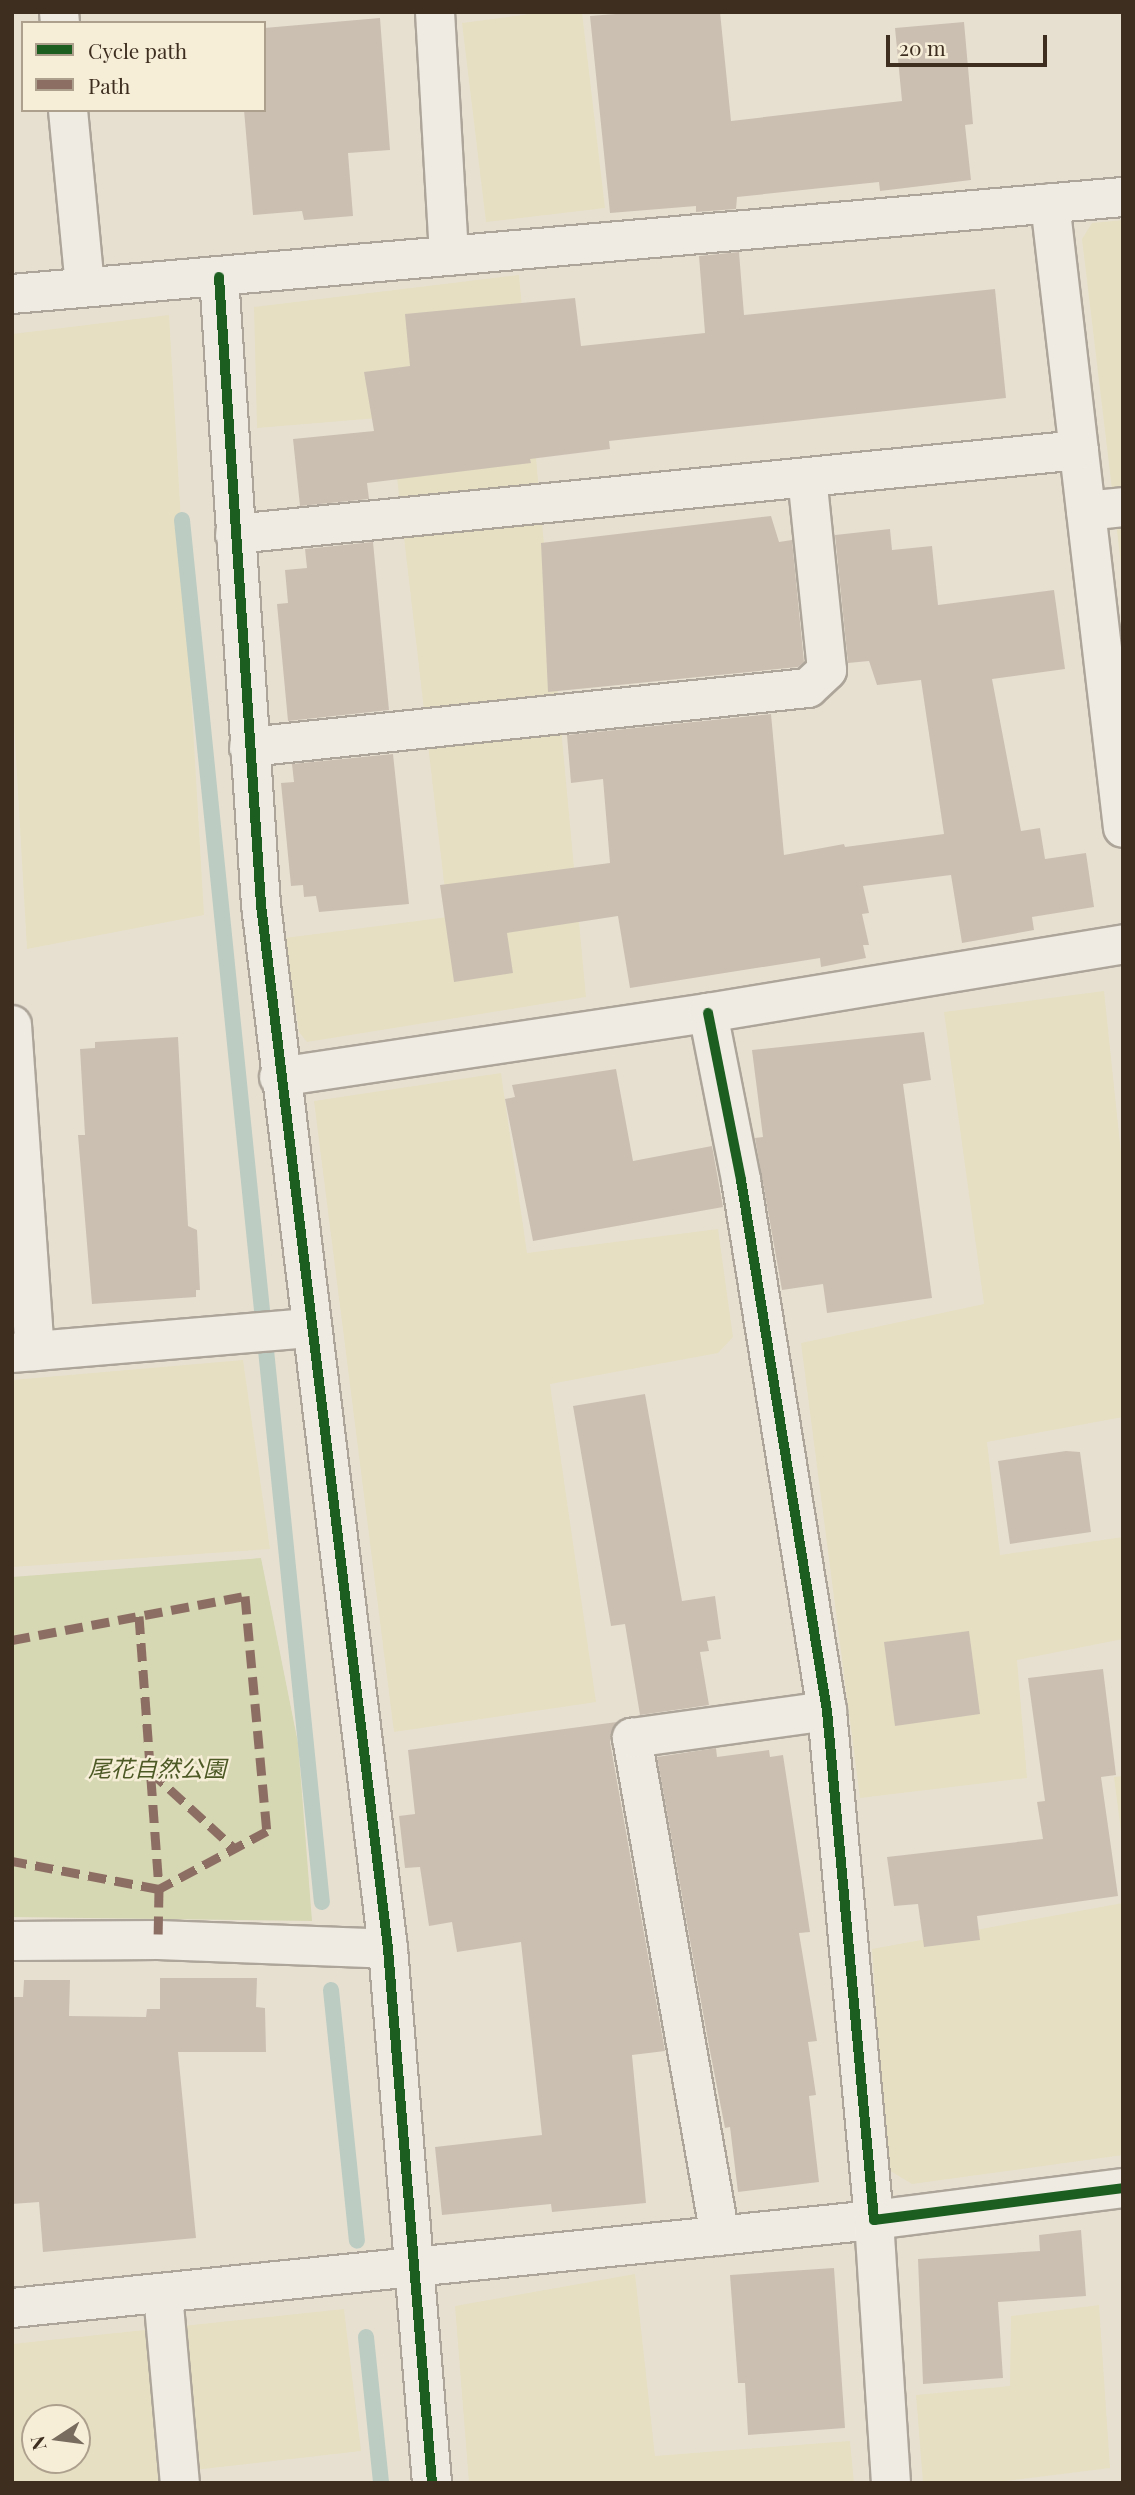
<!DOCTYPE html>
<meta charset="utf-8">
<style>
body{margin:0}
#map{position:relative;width:1135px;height:2495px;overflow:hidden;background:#e7e0d1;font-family:"Playfair Display","Noto Sans JP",serif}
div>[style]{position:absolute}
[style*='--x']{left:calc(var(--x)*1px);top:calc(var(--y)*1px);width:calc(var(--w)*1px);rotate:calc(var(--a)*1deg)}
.farmland>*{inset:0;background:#e6dfc2}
.green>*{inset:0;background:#d6d7b3}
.stream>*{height:16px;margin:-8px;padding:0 8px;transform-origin:8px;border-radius:8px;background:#bcccc2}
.building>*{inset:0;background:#cbbfb2}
.roads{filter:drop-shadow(2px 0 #ada599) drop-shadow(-2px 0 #ada599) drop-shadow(0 2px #ada599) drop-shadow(0 -2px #ada599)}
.minor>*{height:38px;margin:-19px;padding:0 19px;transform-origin:19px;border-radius:19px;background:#efebe3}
.tertiary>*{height:38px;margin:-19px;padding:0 19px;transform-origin:19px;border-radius:19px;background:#efebe3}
.quiet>*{height:9px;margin-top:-4.5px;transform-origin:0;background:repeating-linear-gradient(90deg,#8d6e63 0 18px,transparent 0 27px)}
.cycleway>*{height:10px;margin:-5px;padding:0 5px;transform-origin:5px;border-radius:5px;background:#1b5e20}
span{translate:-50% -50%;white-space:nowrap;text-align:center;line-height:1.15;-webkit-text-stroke:5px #f7eed8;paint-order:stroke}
.park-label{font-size:23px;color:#4d5a26;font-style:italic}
.frame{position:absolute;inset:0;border:14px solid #3d2e20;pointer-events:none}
.legend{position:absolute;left:21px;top:21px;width:245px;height:91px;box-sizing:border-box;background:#f7eed8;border:2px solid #ada18e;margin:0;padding:9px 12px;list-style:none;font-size:21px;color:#3d2e20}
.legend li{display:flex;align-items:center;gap:14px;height:35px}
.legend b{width:35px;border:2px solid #ada18e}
.north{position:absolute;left:21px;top:2404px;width:70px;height:70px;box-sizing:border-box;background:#f7eed8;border:2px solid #ada18e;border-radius:50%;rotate:257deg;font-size:19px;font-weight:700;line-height:28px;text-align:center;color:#3d2e20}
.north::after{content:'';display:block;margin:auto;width:24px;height:32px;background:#786c5e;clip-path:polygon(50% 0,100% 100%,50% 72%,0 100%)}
.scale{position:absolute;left:886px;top:35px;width:161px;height:32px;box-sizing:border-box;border:4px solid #3d2e20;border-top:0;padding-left:9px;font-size:21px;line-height:24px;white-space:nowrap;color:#3d2e20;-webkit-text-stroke:5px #f7eed8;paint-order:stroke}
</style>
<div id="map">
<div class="farmland">
<i style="clip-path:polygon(545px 12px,582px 12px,605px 208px,486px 222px,462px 23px)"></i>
<i style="clip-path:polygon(1123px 220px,1123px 581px,1082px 239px,1092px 223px)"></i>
<i style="clip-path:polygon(519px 275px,586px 997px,307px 1042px,299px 1032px,285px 938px,448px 917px,390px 417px,257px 428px,254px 307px)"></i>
<i style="clip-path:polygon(169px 315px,204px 915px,27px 949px,12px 688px,12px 334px)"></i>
<i style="clip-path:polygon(1104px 991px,1123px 1172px,1123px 1417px,987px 1442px,1000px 1555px,1123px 1537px,1123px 1639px,1017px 1660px,1027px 1778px,860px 1798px,801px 1343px,984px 1304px,944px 1012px)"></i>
<i style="clip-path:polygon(501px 1073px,527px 1253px,718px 1229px,733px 1337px,718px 1353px,550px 1384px,596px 1702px,394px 1732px,314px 1101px)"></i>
<i style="clip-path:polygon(243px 1360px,270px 1549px,12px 1567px,12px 1380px)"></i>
<i style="clip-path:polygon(1123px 1776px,1123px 1847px,1114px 1777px)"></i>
<i style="clip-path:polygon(1123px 1903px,1123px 2155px,912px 2184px,887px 2169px,872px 1949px)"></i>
<i style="clip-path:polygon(635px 2274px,655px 2456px,850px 2441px,854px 2483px,469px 2483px,455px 2306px)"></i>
<i style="clip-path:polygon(1099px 2305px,1110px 2468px,989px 2483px,923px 2483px,916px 2395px,1010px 2386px,1011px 2316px)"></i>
<i style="clip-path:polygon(evenodd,344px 2309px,361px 2451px,194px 2470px,195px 2483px,12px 2483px,12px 2344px,344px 2309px,35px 2418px,77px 2418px,77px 2460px,35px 2460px,35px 2418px)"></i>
</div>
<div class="green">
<i style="clip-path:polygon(261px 1558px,298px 1743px,312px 1921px,12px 1917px,12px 1577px)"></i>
</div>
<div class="stream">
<i style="--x:182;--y:520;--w:1389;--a:84.22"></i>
<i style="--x:331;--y:1990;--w:252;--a:84.1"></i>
<i style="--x:366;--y:2337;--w:147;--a:84.1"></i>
</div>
<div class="building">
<i style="clip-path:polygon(641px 12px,720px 12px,731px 121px,902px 101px,895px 28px,964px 22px,973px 124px,965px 125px,971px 180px,880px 191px,879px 182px,737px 197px,736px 209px,696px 212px,696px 206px,610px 213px,590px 16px)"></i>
<i style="clip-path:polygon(380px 18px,390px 150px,348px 153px,353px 216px,304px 220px,302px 211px,253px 215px,244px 110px,264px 110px,264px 28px)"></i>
<i style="clip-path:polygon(739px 252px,744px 315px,995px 289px,1006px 398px,609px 441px,610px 449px,530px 459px,531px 463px,367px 483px,369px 499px,300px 506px,293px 439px,374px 431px,364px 372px,410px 366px,405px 314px,575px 298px,581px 346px,705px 333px,699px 256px)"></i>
<i style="clip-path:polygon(771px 516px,779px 542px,792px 540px,804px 662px,798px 667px,548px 692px,541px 543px)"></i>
<i style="clip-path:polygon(890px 529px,892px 550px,932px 546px,938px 605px,1054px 590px,1065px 669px,992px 679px,1021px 831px,1040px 828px,1045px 859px,1086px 853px,1094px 907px,1032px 917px,1034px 930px,962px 943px,951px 875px,863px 886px,869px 913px,862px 914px,869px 945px,863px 945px,866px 958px,821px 967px,820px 958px,630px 988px,618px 916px,507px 933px,513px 973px,454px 982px,440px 885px,610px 863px,603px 779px,571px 783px,567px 735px,771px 714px,784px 855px,844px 844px,845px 847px,944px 834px,921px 680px,877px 685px,869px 661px,848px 663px,835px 535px)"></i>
<i style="clip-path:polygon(373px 542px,389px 710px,288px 721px,277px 604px,288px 603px,285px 570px,307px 568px,305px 549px)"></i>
<i style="clip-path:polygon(393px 754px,409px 904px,319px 912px,316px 896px,304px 897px,303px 885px,291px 886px,281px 783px,294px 782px,292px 764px)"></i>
<i style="clip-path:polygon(924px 1032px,931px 1080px,903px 1084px,932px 1298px,827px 1313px,823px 1284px,782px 1290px,755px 1138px,763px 1137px,752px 1050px)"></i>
<i style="clip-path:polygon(178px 1037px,188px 1226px,197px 1230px,200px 1290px,196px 1290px,196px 1297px,92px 1304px,78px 1135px,85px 1135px,80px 1049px,95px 1048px,95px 1042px)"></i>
<i style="clip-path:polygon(616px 1069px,633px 1161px,712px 1146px,723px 1207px,533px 1241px,505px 1099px,515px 1097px,512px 1085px)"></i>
<i style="clip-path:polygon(645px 1394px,682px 1601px,715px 1596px,721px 1639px,707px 1641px,709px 1651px,700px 1652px,709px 1705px,640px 1715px,625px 1624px,611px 1626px,573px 1406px)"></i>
<i style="clip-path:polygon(1066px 1451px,1080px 1452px,1091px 1532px,1010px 1544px,998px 1461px)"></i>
<i style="clip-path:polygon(969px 1631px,980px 1714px,895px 1726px,884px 1642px)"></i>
<i style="clip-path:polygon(1103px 1669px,1116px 1775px,1101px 1777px,1118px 1896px,977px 1916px,980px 1940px,924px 1947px,918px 1904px,894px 1906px,887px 1857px,1043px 1839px,1037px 1802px,1045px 1801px,1028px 1678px)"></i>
<i style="clip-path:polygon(617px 1722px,610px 1742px,665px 2051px,632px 2055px,646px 2203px,552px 2212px,551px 2204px,442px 2215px,435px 2147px,542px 2135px,521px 1942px,457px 1952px,452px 1922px,429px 1926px,420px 1867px,405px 1868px,399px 1816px,415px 1814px,408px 1750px)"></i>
<i style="clip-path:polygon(716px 1748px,717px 1757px,769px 1750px,770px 1757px,783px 1755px,810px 1932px,799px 1933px,817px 2041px,808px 2042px,816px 2095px,809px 2096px,819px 2182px,738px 2192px,730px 2127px,725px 2128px,709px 2046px,657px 1757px)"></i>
<i style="clip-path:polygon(160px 1978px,257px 1978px,256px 2007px,265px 2008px,266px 2052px,178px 2052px,196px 2238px,43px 2252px,39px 2202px,12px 2204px,12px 1997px,23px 1997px,24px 1980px,70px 1980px,69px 2016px,146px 2017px,147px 2009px,160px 2009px)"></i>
<i style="clip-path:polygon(1081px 2230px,1086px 2296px,998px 2302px,1003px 2378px,923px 2384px,918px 2259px,1040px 2251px,1039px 2235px)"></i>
<i style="clip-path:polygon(834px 2268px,845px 2428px,748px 2435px,745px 2383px,738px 2383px,730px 2275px)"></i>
</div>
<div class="roads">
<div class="minor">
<i style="--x:59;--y:12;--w:11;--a:85"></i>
<i style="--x:435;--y:12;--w:244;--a:86.7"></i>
<i style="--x:68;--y:110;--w:178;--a:84.5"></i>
<i style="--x:1050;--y:203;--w:629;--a:83.34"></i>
<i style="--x:219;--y:277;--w:629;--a:86.17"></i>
<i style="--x:261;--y:905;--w:1052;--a:83.06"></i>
<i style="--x:388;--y:1949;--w:536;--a:85.29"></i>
<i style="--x:12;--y:294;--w:1115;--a:-4.99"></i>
<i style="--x:1086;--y:511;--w:37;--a:-6"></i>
<i style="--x:235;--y:534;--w:848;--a:-5.68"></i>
<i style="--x:249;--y:747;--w:562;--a:-6.03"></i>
<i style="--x:808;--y:688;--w:26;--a:-43"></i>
<i style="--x:827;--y:670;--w:194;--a:-95.9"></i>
<i style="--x:708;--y:1013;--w:170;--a:78.8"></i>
<i style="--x:741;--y:1180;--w:538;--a:80.8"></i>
<i style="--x:827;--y:1711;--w:511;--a:84.72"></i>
<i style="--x:874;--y:2220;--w:251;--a:-7.3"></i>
<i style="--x:12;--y:1025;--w:327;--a:86"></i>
<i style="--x:279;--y:1077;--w:434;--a:-8.5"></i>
<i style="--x:708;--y:1013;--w:421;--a:-9.4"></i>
<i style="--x:12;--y:1353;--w:300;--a:-4.8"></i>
<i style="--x:12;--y:1941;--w:146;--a:-0.4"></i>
<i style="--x:158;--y:1940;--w:230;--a:2.2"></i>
<i style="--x:720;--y:2236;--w:506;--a:-100.02"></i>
<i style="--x:632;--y:1738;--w:197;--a:-7.9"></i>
<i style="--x:163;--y:2294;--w:190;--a:84.9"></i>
</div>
<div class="tertiary">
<i style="--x:12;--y:2308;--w:866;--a:-5.83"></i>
<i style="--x:874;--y:2220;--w:264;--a:86.3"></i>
</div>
</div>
<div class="quiet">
<i style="--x:139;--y:1616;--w:274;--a:85.8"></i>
<i style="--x:159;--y:1889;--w:51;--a:91.1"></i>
<i style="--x:12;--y:1640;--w:237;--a:-10.7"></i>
<i style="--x:245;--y:1596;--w:236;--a:84.7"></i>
<i style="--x:267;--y:1831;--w:123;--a:151.8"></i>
<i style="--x:159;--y:1889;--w:150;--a:-169.2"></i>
<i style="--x:150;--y:1771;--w:114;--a:42.5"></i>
</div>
<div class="cycleway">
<i style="--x:219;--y:277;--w:629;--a:86.17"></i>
<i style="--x:261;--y:905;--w:1052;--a:83.06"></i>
<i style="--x:388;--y:1949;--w:536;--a:85.29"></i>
<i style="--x:708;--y:1013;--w:170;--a:78.8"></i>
<i style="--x:741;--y:1180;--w:538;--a:80.8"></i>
<i style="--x:827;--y:1711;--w:511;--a:84.72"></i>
<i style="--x:874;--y:2220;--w:251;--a:-7.3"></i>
</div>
<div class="park-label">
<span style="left:157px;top:1768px">尾花自然公園</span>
</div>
<div class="frame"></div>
<ul class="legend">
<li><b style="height:9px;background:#1b5e20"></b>Cycle path</li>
<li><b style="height:9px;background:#8d6e63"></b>Path</li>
</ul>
<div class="north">N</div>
<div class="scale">20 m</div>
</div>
